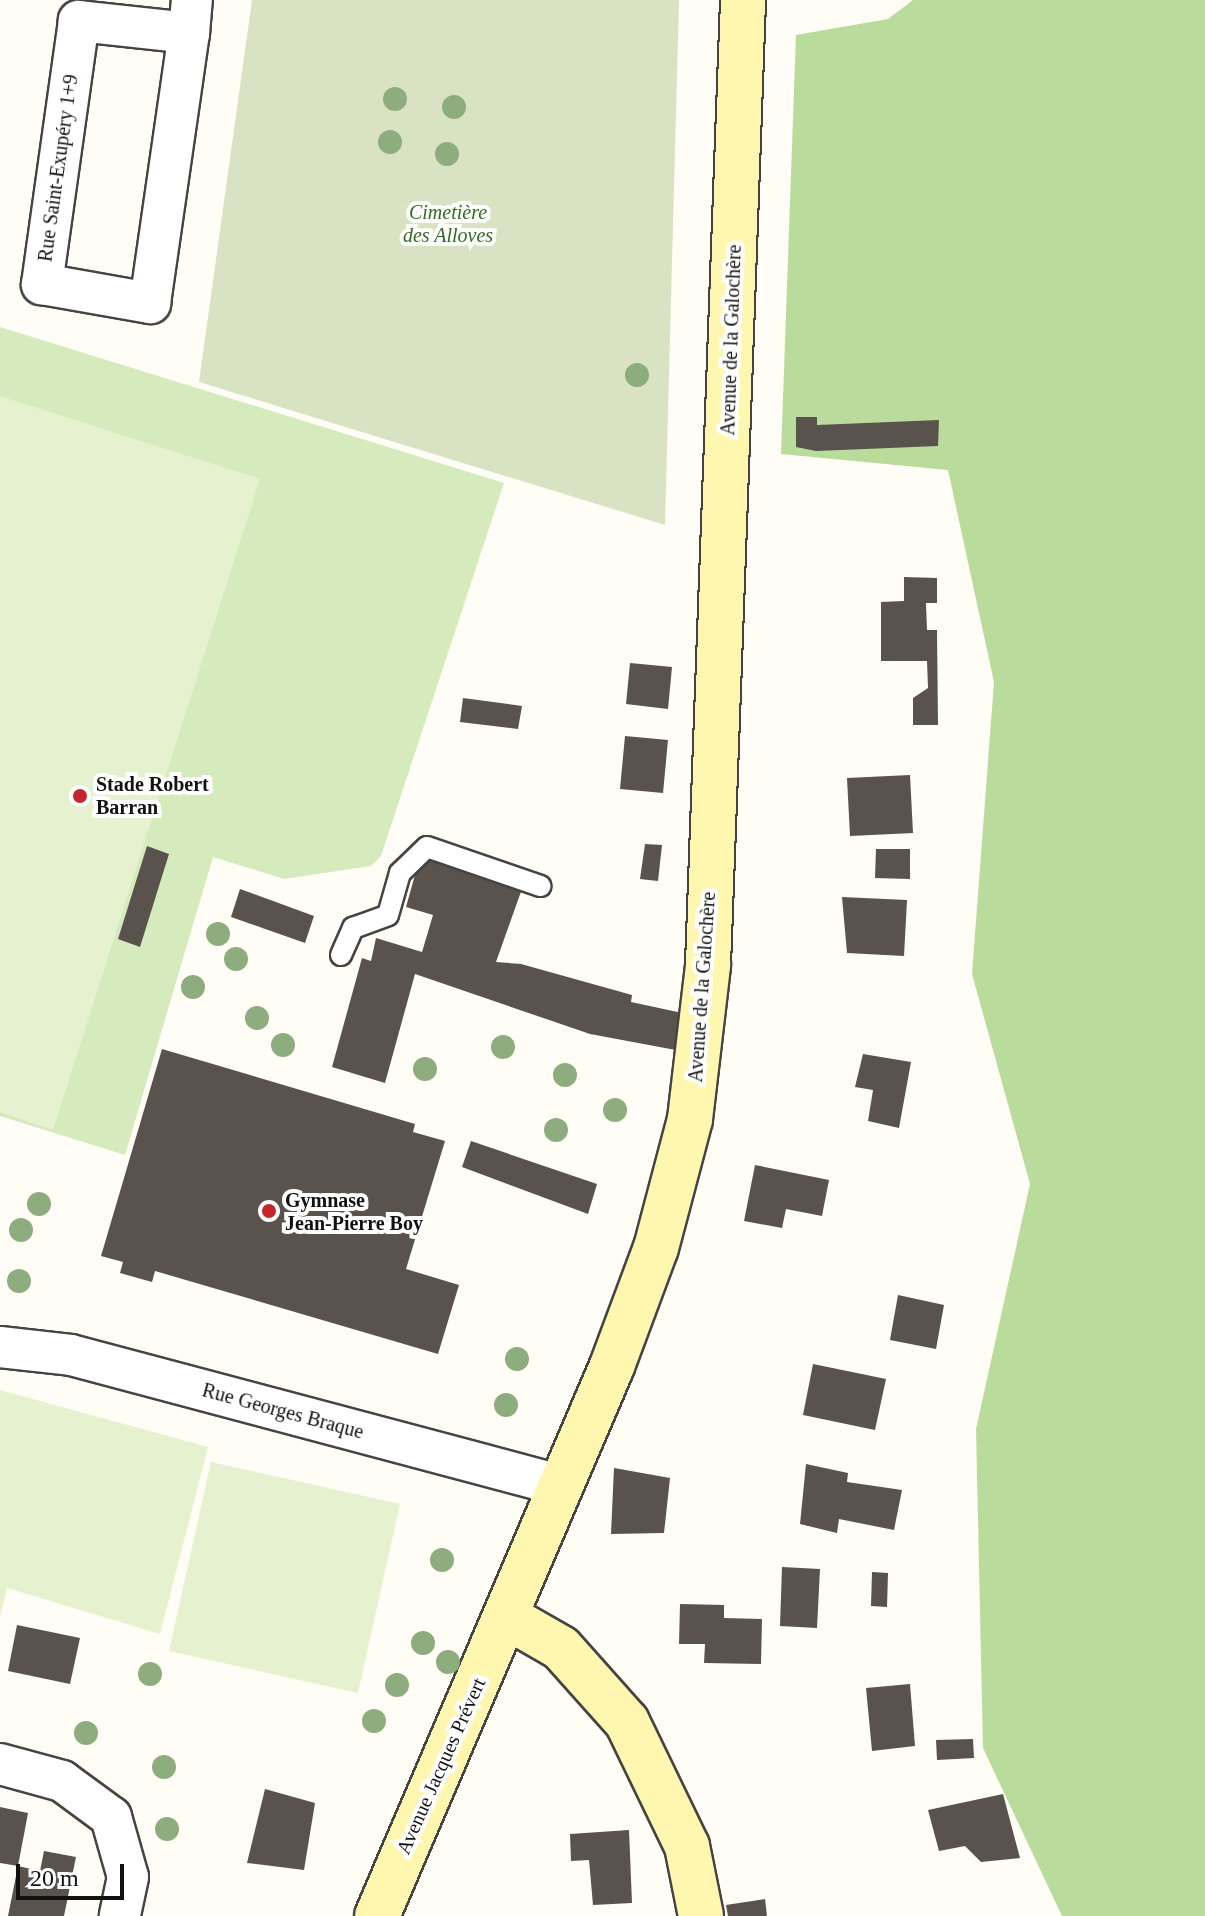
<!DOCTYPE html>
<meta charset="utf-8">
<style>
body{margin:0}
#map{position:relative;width:1205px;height:1916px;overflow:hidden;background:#fffdf5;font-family:"Times New Roman",serif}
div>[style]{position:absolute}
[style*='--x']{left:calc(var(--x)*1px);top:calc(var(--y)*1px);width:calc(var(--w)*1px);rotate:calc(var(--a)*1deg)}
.green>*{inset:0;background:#d5ebbd}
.forest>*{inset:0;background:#b9dc9c}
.cemetery>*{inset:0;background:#d9e3c4}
.pitch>*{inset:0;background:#e6f2cf}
.building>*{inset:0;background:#5a524d}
.roads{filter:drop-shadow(2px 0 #444) drop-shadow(-2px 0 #444) drop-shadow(0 2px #444) drop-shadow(0 -2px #444)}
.lane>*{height:20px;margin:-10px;padding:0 10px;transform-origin:10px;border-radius:10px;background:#fff}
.street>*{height:40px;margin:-20px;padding:0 20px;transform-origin:20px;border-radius:20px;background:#fff}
.secondary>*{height:44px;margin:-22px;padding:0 22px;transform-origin:22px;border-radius:22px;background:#fff6b0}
.trees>*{width:24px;height:24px;margin:-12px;border-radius:50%;background:#8dad7f}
.dots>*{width:22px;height:22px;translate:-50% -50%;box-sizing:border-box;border:4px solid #fff;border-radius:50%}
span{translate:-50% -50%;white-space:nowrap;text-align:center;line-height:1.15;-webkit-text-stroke:8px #fff;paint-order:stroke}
.street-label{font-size:20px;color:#111}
.park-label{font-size:20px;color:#2f6b1f;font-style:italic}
.poi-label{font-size:20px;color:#111;font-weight:700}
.left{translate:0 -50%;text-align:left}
.scale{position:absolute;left:16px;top:1864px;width:108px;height:36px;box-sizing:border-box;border:4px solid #111;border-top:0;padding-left:10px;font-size:24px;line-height:28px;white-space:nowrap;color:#111;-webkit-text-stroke:6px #fff;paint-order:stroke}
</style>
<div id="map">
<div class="green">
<i style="clip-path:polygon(0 327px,504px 483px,381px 856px,371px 866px,284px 879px,213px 857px,125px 1155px,0 1116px)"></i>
</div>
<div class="forest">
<i style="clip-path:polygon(913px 0,1205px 0,1205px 1916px,1062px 1916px,983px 1748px,976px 1429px,1030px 1184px,972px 974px,994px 682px,948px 470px,781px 454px,796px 35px,888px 19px)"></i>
</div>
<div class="cemetery">
<i style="clip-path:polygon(252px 0,679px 0,665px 525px,199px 382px)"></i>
</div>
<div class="pitch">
<i style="clip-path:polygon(0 396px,260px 479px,53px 1130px,0 1112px)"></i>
<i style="clip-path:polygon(0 1390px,208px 1447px,160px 1634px,7px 1588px,0 1617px)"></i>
<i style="clip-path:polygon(211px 1462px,400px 1504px,358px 1693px,169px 1651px)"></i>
</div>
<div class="building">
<i style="clip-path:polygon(796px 417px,817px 417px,817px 425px,939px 420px,938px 446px,816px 451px,796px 447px)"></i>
<i style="clip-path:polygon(904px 577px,937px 578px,937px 603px,926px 603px,927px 630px,937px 630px,938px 725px,913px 725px,913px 698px,928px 688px,927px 661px,881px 661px,881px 602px,904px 601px)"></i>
<i style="clip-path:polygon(630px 663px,672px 667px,668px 709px,626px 704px)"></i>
<i style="clip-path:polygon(463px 698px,522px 706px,518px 729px,460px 722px)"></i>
<i style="clip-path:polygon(625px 736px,668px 740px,663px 793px,620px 789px)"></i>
<i style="clip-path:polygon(910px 775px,913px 833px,850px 836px,847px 778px)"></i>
<i style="clip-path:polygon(645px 844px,662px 845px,658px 881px,640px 879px)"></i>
<i style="clip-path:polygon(147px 846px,169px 854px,140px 947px,118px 939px)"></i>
<i style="clip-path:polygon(876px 849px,910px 849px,910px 879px,875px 878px)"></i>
<i style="clip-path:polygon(420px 857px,523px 886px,496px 962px,521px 964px,632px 995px,631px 1002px,687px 1014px,681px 1051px,590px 1034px,415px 974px,385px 1083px,332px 1067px,362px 958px,371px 961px,376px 938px,422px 952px,433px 915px,406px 907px)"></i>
<i style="clip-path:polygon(240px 889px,314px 916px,305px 943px,231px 917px)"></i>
<i style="clip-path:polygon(842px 897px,907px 900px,904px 956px,847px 953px)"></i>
<i style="clip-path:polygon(162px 1049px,415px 1124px,413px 1132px,445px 1141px,406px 1269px,459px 1285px,438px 1354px,155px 1271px,152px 1282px,120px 1273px,123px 1262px,101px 1256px)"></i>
<i style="clip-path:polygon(863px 1054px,911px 1062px,899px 1128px,868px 1121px,873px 1090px,855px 1087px)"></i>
<i style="clip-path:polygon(471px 1141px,597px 1184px,588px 1214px,462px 1167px)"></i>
<i style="clip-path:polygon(755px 1165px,829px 1180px,822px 1216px,786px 1209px,782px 1228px,744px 1221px)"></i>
<i style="clip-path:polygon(898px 1295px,944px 1305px,936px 1349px,890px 1340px)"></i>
<i style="clip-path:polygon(813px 1364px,886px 1379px,875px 1430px,803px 1415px)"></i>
<i style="clip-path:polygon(806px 1464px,848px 1473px,847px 1482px,902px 1490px,894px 1530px,839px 1519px,837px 1533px,800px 1524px)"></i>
<i style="clip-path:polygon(614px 1468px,670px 1478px,664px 1533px,611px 1534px)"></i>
<i style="clip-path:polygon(782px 1567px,820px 1569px,817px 1628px,780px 1626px)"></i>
<i style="clip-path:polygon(872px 1572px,888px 1573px,887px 1607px,871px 1606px)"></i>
<i style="clip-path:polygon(680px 1604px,724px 1605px,724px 1618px,762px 1619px,761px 1664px,704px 1663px,705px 1644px,679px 1644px)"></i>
<i style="clip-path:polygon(17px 1625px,80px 1638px,70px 1684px,8px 1671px)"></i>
<i style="clip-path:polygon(910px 1684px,915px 1746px,872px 1751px,866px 1688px)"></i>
<i style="clip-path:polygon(973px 1739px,974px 1758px,937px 1760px,936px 1740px)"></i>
<i style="clip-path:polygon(265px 1789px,315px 1803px,304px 1870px,247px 1863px)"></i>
<i style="clip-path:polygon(1003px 1794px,1020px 1858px,981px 1862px,965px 1846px,939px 1851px,928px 1810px)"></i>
<i style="clip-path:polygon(0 1807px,28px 1813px,18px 1866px,0 1863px)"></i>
<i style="clip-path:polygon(629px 1830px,632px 1903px,593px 1905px,589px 1860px,571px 1861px,570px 1834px)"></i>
<i style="clip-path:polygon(44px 1851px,76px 1857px,64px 1916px,8px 1916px,18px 1866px,40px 1871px)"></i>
<i style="clip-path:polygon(765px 1899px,767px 1916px,728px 1916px,726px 1905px)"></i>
</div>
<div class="roads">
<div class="lane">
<i style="--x:341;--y:955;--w:30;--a:-66"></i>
<i style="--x:353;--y:928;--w:37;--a:-20"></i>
<i style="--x:388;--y:915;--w:44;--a:-74.1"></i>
<i style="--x:400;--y:873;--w:37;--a:-44"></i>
<i style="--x:427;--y:847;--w:120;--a:19"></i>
</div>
<div class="street">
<i style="--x:189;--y:33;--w:111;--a:-173.8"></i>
<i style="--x:79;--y:21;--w:266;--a:98"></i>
<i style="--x:42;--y:284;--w:110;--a:10"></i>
<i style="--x:150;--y:303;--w:273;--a:-81.8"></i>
<i style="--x:189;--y:33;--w:33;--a:-85"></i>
<i style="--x:0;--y:1347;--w:71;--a:6.4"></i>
<i style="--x:71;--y:1355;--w:509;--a:14.91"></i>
<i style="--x:0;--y:1764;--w:64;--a:15.3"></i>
<i style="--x:62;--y:1781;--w:61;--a:36.3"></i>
<i style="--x:111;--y:1817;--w:62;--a:74.2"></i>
<i style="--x:128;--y:1877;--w:40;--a:102"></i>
</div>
<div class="secondary">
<i style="--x:507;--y:1617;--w:62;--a:29.9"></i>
<i style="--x:561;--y:1648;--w:99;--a:48.3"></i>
<i style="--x:627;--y:1722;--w:138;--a:64.2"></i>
<i style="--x:687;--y:1846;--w:71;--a:78.7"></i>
<i style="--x:377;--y:1916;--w:598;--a:-66.86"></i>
<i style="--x:612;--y:1366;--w:126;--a:-69.6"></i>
<i style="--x:656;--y:1248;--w:133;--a:-75.2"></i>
<i style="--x:690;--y:1119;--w:155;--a:-83.3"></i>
<i style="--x:708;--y:965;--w:966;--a:-87.92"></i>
</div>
</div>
<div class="trees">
<i style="left:395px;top:99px"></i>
<i style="left:454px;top:107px"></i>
<i style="left:390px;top:142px"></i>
<i style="left:447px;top:154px"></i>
<i style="left:637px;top:375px"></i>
<i style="left:218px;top:934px"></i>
<i style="left:236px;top:959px"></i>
<i style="left:193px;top:987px"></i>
<i style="left:257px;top:1018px"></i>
<i style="left:283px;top:1045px"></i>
<i style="left:503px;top:1047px"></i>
<i style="left:425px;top:1069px"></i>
<i style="left:565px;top:1075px"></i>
<i style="left:615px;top:1110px"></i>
<i style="left:556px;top:1130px"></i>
<i style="left:39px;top:1204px"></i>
<i style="left:21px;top:1230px"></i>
<i style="left:19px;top:1281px"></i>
<i style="left:517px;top:1359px"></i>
<i style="left:506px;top:1405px"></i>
<i style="left:442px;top:1560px"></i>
<i style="left:423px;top:1643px"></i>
<i style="left:448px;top:1662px"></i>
<i style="left:150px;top:1674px"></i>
<i style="left:397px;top:1685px"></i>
<i style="left:374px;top:1721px"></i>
<i style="left:86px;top:1733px"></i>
<i style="left:164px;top:1767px"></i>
<i style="left:167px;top:1829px"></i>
</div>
<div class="dots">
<i style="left:80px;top:796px;background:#c4262e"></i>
<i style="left:269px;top:1211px;background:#c4262e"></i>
</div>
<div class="street-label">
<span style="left:58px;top:168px;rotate:-82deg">Rue Saint-Exupéry 1+9</span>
<span style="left:731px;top:340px;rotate:-88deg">Avenue de la Galochère</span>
<span style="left:702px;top:987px;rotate:-86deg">Avenue de la Galochère</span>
<span style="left:283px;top:1411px;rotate:15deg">Rue Georges Braque</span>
<span style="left:441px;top:1766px;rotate:-66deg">Avenue Jacques Prévert</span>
</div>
<div class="park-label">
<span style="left:448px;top:224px">Cimetière<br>des Alloves</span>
</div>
<div class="poi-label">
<span class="left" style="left:96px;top:796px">Stade Robert<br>Barran</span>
<span class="left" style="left:285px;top:1212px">Gymnase<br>Jean-Pierre Boy</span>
</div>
<div class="scale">20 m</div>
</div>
